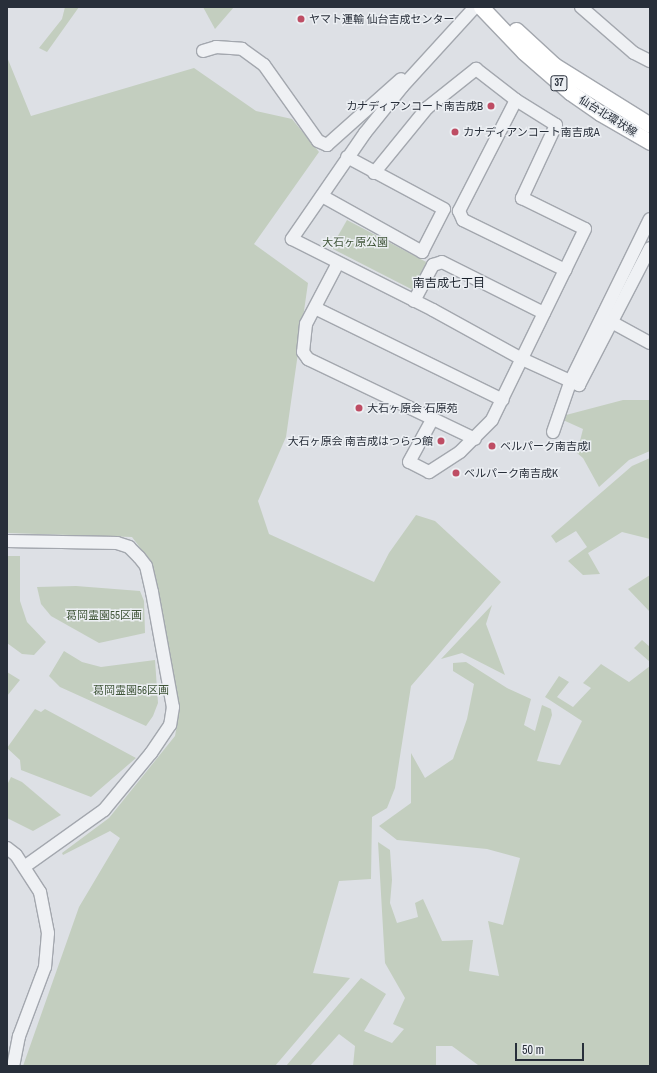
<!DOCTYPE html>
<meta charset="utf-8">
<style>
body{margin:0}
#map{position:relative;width:657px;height:1073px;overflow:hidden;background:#dde0e5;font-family:"Archivo Narrow","Noto Sans JP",sans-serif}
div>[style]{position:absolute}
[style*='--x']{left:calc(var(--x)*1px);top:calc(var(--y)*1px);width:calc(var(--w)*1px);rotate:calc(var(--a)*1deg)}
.green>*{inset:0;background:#c3cebf}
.roads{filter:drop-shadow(1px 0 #a3a7ae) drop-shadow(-1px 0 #a3a7ae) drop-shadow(0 1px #a3a7ae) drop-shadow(0 -1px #a3a7ae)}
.minor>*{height:12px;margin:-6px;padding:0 6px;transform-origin:6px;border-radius:6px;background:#eff1f4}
.major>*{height:15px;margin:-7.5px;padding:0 7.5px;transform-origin:7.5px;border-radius:7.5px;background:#fff}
.dots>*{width:11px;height:11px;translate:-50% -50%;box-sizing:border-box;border:2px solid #eceff3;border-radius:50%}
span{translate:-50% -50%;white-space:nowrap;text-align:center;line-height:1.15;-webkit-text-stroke:3px #eceff3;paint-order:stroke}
.shield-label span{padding:1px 3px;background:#eceff3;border:1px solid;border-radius:3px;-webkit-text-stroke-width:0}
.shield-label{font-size:10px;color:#282f3a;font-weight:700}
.poi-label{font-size:11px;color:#282f3a}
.left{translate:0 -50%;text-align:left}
.right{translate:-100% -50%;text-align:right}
.street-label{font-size:11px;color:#282f3a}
.park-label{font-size:11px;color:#3e5437}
.neighbourhood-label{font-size:12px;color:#1a212b}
.frame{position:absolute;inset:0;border:8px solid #282f3a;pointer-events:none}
.scale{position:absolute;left:515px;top:1043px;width:69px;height:18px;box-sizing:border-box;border:2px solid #282f3a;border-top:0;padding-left:5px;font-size:12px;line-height:14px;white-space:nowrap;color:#282f3a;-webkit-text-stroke:3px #eceff3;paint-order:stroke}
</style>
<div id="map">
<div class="green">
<i style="clip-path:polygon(65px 7px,79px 7px,47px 52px,39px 48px,62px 19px)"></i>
<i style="clip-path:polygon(203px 7px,234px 7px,215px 29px)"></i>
<i style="clip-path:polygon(7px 57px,31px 116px,194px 68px,256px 111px,292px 119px,319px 152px,254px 244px,308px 283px,286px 437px,258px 501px,269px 534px,374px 582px,389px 553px,416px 515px,435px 521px,501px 582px,411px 686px,395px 788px,387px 808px,372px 817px,371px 879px,339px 881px,313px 973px,350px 978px,275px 1066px,23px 1066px,79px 907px,120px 838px,110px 831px,63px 855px,62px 853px,109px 818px,175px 736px,180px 708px,151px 562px,132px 537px,7px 533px)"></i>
<i style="clip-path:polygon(347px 220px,430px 264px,415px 291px,331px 248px)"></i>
<i style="clip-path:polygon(623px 400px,650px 400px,650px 451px,629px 460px,599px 487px,583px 458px,577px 453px,583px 429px,563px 420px,566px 415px)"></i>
<i style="clip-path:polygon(650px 458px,650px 539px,622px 532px,588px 553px,600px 574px,583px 575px,568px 561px,587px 547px,576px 531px,556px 543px,551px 536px,632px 466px)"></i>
<i style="clip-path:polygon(7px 556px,20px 556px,20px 601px,27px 622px,46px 642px,34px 655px,22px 654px,7px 643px)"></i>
<i style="clip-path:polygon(650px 575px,650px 612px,628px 589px)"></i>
<i style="clip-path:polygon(76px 586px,140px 591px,144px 601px,145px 633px,99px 643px,51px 616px,41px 604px,37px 587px)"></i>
<i style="clip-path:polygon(492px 605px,486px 624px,505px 675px,462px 653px,441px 659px)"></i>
<i style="clip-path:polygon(642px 640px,650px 647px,650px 662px,634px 648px)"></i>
<i style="clip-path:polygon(64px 651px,82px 662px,101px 667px,155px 660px,158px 703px,153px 716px,146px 726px,60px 687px,49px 676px)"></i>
<i style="clip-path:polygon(466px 662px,507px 688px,531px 699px,524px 725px,535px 731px,542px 705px,551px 709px,552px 715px,537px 761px,560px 765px,582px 721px,545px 697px,559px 676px,569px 682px,557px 697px,573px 707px,591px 688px,583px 683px,601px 664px,629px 682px,650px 666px,650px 1066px,478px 1065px,452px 1046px,436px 1046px,436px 1066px,353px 1066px,355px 1046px,339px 1034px,310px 1066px,286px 1066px,361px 978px,386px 994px,364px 1031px,392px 1043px,404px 1029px,393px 1024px,405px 998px,385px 963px,378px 842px,390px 850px,392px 880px,390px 903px,397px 923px,418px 917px,415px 903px,423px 899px,442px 941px,473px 940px,469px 971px,499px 976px,488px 921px,503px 925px,520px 858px,487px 849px,397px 840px,379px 826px,411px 803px,411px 753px,425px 778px,453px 759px,467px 719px,474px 684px,453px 671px,453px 663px)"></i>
<i style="clip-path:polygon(7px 672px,20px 680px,7px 696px)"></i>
<i style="clip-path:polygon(35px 709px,41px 712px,45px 709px,136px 758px,91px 797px,21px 770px,20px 760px,7px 748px)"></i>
<i style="clip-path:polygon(11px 777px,22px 782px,61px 815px,33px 831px,7px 818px,7px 785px)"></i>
</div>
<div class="roads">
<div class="minor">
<i style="--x:475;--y:7;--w:108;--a:132.4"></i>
<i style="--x:402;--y:87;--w:59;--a:128.8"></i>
<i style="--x:365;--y:133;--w:129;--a:124.6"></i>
<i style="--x:292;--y:239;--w:158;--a:26.7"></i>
<i style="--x:433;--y:310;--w:102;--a:28.8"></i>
<i style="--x:522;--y:359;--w:63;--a:24.5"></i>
<i style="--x:579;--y:385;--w:154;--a:-62.6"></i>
<i style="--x:581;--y:7;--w:70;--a:41"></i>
<i style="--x:634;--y:53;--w:18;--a:27"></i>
<i style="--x:203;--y:51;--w:14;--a:-17"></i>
<i style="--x:216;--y:47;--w:26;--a:4"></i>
<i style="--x:242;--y:49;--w:27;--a:36"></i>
<i style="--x:264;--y:65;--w:93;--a:54.6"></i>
<i style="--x:318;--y:141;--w:10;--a:24"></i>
<i style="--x:327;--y:145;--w:99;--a:-41.7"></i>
<i style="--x:516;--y:100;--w:125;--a:117.2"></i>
<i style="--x:459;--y:211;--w:10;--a:66"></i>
<i style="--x:463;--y:220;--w:114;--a:26.1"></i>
<i style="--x:374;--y:173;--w:84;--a:-50.8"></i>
<i style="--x:427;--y:108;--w:63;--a:-38.5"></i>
<i style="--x:476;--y:69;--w:51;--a:37.8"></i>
<i style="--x:516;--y:100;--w:47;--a:32"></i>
<i style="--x:556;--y:125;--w:81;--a:115"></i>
<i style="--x:522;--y:198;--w:70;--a:26.2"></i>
<i style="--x:585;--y:229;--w:212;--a:116"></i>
<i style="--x:492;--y:420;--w:45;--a:135"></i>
<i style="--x:460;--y:452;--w:37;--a:147"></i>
<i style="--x:429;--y:472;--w:22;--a:-153"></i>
<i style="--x:409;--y:462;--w:48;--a:-61.3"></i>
<i style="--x:322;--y:196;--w:115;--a:29.2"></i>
<i style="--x:422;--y:252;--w:48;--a:-62.9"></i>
<i style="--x:444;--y:209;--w:110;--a:-151.8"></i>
<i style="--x:338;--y:263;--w:69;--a:117.7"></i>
<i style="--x:306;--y:324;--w:28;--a:96"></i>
<i style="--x:303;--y:352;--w:9;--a:54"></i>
<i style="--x:308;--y:359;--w:185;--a:25.6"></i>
<i style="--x:414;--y:301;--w:41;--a:-62.2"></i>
<i style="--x:433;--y:265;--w:9;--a:-18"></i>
<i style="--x:442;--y:262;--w:114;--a:26.6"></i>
<i style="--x:315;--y:308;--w:209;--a:26.1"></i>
<i style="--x:606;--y:319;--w:50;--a:28.6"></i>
<i style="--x:553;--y:432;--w:55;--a:-70.9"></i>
<i style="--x:571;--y:380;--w:179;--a:-63.9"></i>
<i style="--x:7;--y:541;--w:110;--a:1"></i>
<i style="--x:117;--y:543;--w:13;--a:18"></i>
<i style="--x:129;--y:547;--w:14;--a:45"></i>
<i style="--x:139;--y:557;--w:11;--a:52"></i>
<i style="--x:146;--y:566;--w:27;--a:77"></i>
<i style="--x:152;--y:592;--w:117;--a:79.7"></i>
<i style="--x:173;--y:707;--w:18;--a:99"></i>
<i style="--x:170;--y:725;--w:34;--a:124"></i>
<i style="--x:151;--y:753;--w:74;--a:129.5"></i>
<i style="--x:104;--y:810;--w:98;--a:144.5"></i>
<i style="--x:7;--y:848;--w:11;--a:38"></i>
<i style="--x:16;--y:855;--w:44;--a:57"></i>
<i style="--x:40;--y:892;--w:42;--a:79"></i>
<i style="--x:48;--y:933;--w:34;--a:95"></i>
<i style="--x:45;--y:967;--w:74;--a:110.6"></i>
<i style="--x:19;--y:1036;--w:31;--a:101"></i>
</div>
<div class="major">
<i style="--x:481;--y:7;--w:62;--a:46.3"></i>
<i style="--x:524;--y:52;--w:61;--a:41"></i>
<i style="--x:570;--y:92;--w:37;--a:35"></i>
<i style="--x:600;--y:113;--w:58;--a:30.1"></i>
<i style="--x:516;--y:30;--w:52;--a:42.6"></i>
<i style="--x:554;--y:65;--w:113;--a:32"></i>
</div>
</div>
<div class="dots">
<i style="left:301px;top:19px;background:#be4d64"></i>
<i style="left:491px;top:106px;background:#be4d64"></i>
<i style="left:455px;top:132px;background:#be4d64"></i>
<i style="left:359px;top:408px;background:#be4d64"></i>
<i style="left:441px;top:441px;background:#be4d64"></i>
<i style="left:492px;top:446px;background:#be4d64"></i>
<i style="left:456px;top:473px;background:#be4d64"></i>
</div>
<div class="shield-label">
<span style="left:559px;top:83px">37</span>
</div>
<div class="poi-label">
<span class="left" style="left:309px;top:19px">ヤマト運輸 仙台吉成センター</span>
<span class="right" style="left:483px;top:106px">カナディアンコート南吉成B</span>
<span class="left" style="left:463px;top:132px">カナディアンコート南吉成A</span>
<span class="left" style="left:367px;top:408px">大石ヶ原会 石原苑</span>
<span class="right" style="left:433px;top:441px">大石ヶ原会 南吉成はつらつ館</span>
<span class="left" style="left:500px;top:446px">ベルパーク南吉成I</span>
<span class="left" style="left:464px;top:473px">ベルパーク南吉成K</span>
</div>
<div class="street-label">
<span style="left:608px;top:116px;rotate:32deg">仙台北環状線</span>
</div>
<div class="park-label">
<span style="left:355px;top:242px">大石ヶ原公園</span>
<span style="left:104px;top:615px">葛岡霊園55区画</span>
<span style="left:131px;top:690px">葛岡霊園56区画</span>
</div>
<div class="neighbourhood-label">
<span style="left:449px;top:284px">南吉成七丁目</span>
</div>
<div class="frame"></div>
<div class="scale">50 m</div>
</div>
